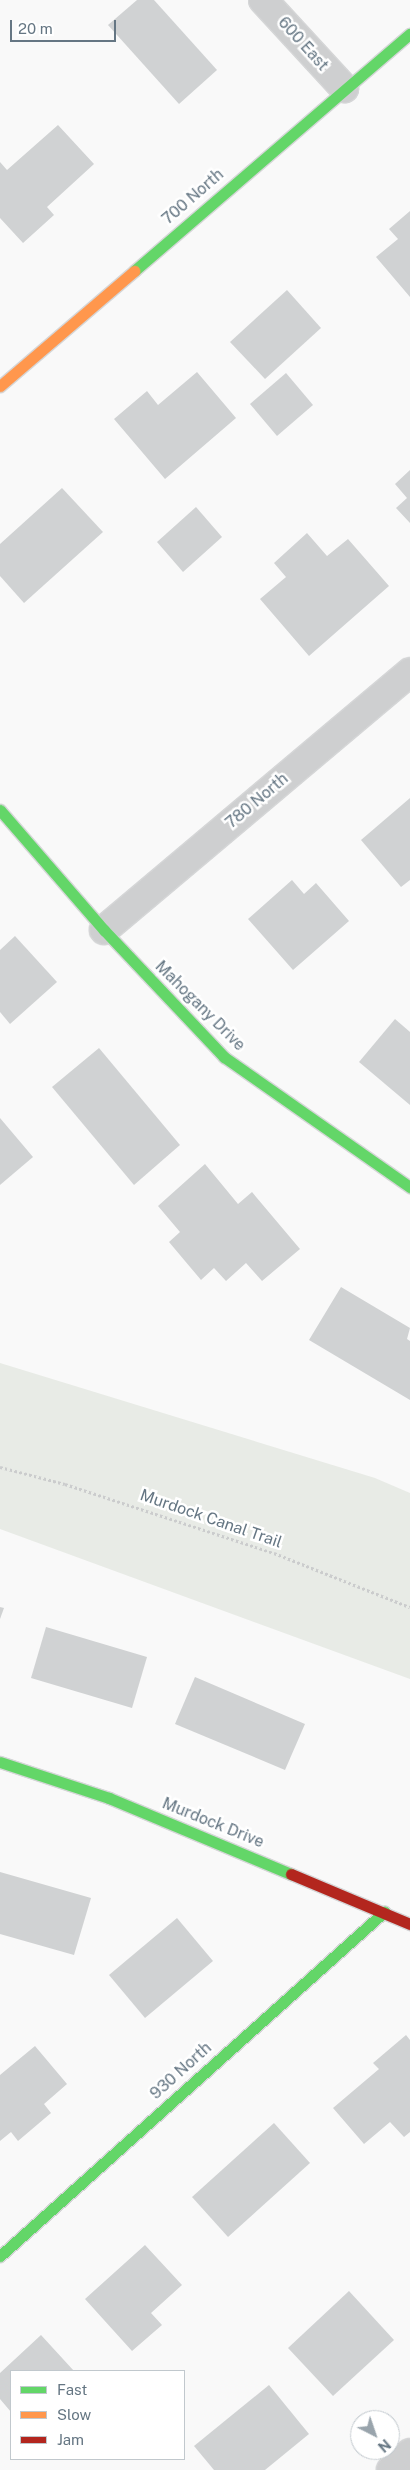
<!DOCTYPE html>
<style>
body{margin:0}
#map{position:relative;width:410px;height:2470px;overflow:hidden;background:#f9f9f9;font-family:"Public Sans",sans-serif}
div>[style]{position:absolute}
[style*='--x']{left:calc(var(--x)*1px);top:calc(var(--y)*1px);width:calc(var(--w)*1px);rotate:calc(var(--a)*1deg)}
.green>*{inset:0;background:#e8ebe6}
.building>*{inset:0;background:#d0d2d3}
.path>*{height:3px;margin-top:-1.5px;transform-origin:0;background:repeating-linear-gradient(90deg,#cbcccd 0 2.5px,transparent 0 5px)}
.roads{filter:drop-shadow(1px 0 #d5d6d7) drop-shadow(-1px 0 #d5d6d7) drop-shadow(0 1px #d5d6d7) drop-shadow(0 -1px #d5d6d7)}
.street>*{height:28px;margin:-14px;padding:0 14px;transform-origin:14px;border-radius:14px;background:#cecfd0}
.fast>*{height:11px;margin:-5.5px;padding:0 5.5px;transform-origin:5.5px;border-radius:5.5px;background:#63d668}
.slow>*{height:11px;margin:-5.5px;padding:0 5.5px;transform-origin:5.5px;border-radius:5.5px;background:#ff974d}
.jam>*{height:11px;margin:-5.5px;padding:0 5.5px;transform-origin:5.5px;border-radius:5.5px;background:#b3261e}
span{translate:-50% -50%;white-space:nowrap;text-align:center;line-height:1.15;-webkit-text-stroke:5px #fff;paint-order:stroke}
.street-label{font-size:16px;color:#657683}
.legend{position:absolute;left:10px;top:2370px;width:175px;height:90px;box-sizing:border-box;background:#fff;border:1px solid #c1c8cd;margin:0;padding:6px 9px;list-style:none;font-size:15px;color:#657683}
.legend li{display:flex;align-items:center;gap:10px;height:25px}
.legend b{width:25px;border:1px solid #c1c8cd}
.north{position:absolute;left:350px;top:2410px;width:50px;height:50px;box-sizing:border-box;background:#fff;border:1px solid #c1c8cd;border-radius:50%;rotate:139deg;font-size:14px;font-weight:700;line-height:20px;text-align:center;color:#657683}
.north::after{content:'';display:block;margin:auto;width:18px;height:22px;background:#99a4ac;clip-path:polygon(50% 0,100% 100%,50% 72%,0 100%)}
.scale{position:absolute;left:10px;top:20px;width:106px;height:22px;box-sizing:border-box;border:2px solid #657683;border-top:0;padding-left:6px;font-size:15px;line-height:18px;white-space:nowrap;color:#657683;-webkit-text-stroke:4px #fff;paint-order:stroke}
</style>
<div id="map">
<div class="green">
<i style="clip-path:polygon(0 1363px,375px 1478px,410px 1493px,410px 1679px,0 1529px)"></i>
</div>
<div class="building">
<i style="clip-path:polygon(137px 0,154px 0,217px 70px,179px 104px,108px 25px)"></i>
<i style="clip-path:polygon(58px 125px,94px 164px,47px 207px,54px 215px,23px 243px,0 218px,0 162px,7px 170px)"></i>
<i style="clip-path:polygon(410px 211px,410px 297px,376px 257px,398px 239px,389px 229px)"></i>
<i style="clip-path:polygon(287px 290px,321px 328px,265px 379px,230px 342px)"></i>
<i style="clip-path:polygon(197px 372px,236px 418px,165px 479px,114px 419px,147px 391px,158px 405px)"></i>
<i style="clip-path:polygon(286px 373px,313px 405px,277px 436px,250px 404px)"></i>
<i style="clip-path:polygon(410px 470px,410px 523px,396px 508px,407px 498px,395px 484px)"></i>
<i style="clip-path:polygon(62px 488px,103px 532px,24px 603px,0 576px,0 544px)"></i>
<i style="clip-path:polygon(196px 507px,222px 537px,183px 572px,157px 542px)"></i>
<i style="clip-path:polygon(307px 533px,327px 556px,348px 539px,389px 586px,309px 656px,260px 599px,286px 577px,274px 563px)"></i>
<i style="clip-path:polygon(410px 798px,410px 880px,401px 887px,361px 840px)"></i>
<i style="clip-path:polygon(292px 880px,304px 894px,316px 883px,349px 921px,293px 970px,248px 919px)"></i>
<i style="clip-path:polygon(15px 936px,57px 982px,10px 1024px,0 1012px,0 950px)"></i>
<i style="clip-path:polygon(395px 1019px,410px 1032px,410px 1105px,359px 1062px)"></i>
<i style="clip-path:polygon(99px 1048px,180px 1145px,134px 1185px,52px 1087px)"></i>
<i style="clip-path:polygon(0 1118px,33px 1157px,0 1185px)"></i>
<i style="clip-path:polygon(205px 1164px,238px 1204px,252px 1192px,300px 1249px,262px 1281px,246px 1263px,226px 1281px,214px 1268px,201px 1280px,169px 1242px,180px 1232px,158px 1206px)"></i>
<i style="clip-path:polygon(341px 1287px,410px 1328px,407px 1339px,410px 1341px,410px 1400px,309px 1340px)"></i>
<i style="clip-path:polygon(0 1607px,4px 1608px,0 1619px)"></i>
<i style="clip-path:polygon(46px 1627px,147px 1657px,132px 1708px,31px 1678px)"></i>
<i style="clip-path:polygon(195px 1677px,305px 1724px,285px 1770px,175px 1724px)"></i>
<i style="clip-path:polygon(0 1872px,91px 1898px,74px 1955px,0 1934px)"></i>
<i style="clip-path:polygon(177px 1918px,213px 1961px,145px 2018px,109px 1975px)"></i>
<i style="clip-path:polygon(406px 2035px,410px 2040px,410px 2132px,404px 2137px,390px 2122px,364px 2144px,333px 2108px,379px 2069px,373px 2063px)"></i>
<i style="clip-path:polygon(35px 2046px,67px 2084px,44px 2104px,51px 2113px,18px 2141px,11px 2132px,0 2141px,0 2075px)"></i>
<i style="clip-path:polygon(274px 2123px,310px 2163px,228px 2237px,192px 2197px)"></i>
<i style="clip-path:polygon(145px 2245px,182px 2285px,151px 2313px,162px 2325px,132px 2351px,85px 2299px)"></i>
<i style="clip-path:polygon(349px 2291px,394px 2340px,333px 2396px,288px 2348px)"></i>
<i style="clip-path:polygon(41px 2335px,74px 2371px,11px 2371px,11px 2412px,0 2399px,0 2373px)"></i>
<i style="clip-path:polygon(269px 2385px,309px 2434px,265px 2470px,214px 2470px,194px 2446px)"></i>
</div>
<div class="path">
<i style="--x:0;--y:1467;--w:67;--a:14.7"></i>
<i style="--x:65;--y:1484;--w:220;--a:18.3"></i>
<i style="--x:274;--y:1553;--w:146;--a:21.7"></i>
</div>
<div class="roads">
<div class="street">
<i style="--x:263;--y:0;--w:120;--a:47.4"></i>
<i style="--x:104;--y:930;--w:400;--a:-40.1"></i>
<i style="--x:391;--y:2470;--w:25;--a:-42"></i>
</div>
<div class="fast">
<i style="--x:134;--y:271;--w:364;--a:-40.7"></i>
<i style="--x:0;--y:810;--w:159;--a:49.1"></i>
<i style="--x:104;--y:930;--w:175;--a:46.6"></i>
<i style="--x:224;--y:1057;--w:227;--a:35"></i>
<i style="--x:0;--y:1762;--w:115;--a:18.3"></i>
<i style="--x:109;--y:1798;--w:197;--a:22.7"></i>
<i style="--x:0;--y:2256;--w:516;--a:-41.86"></i>
</div>
<div class="slow">
<i style="--x:0;--y:386;--w:177;--a:-40.6"></i>
</div>
<div class="jam">
<i style="--x:291;--y:1874;--w:129;--a:22.8"></i>
</div>
</div>
<div class="street-label">
<span style="left:303px;top:44px;rotate:48deg">600 East</span>
<span style="left:193px;top:197px;rotate:-41deg">700 North</span>
<span style="left:257px;top:801px;rotate:-40deg">780 North</span>
<span style="left:200px;top:1006px;rotate:45deg">Mahogany Drive</span>
<span style="left:211px;top:1519px;rotate:19deg">Murdock Canal Trail</span>
<span style="left:213px;top:1823px;rotate:22deg">Murdock Drive</span>
<span style="left:181px;top:2071px;rotate:-42deg">930 North</span>
</div>
<ul class="legend">
<li><b style="height:6px;background:#63d668"></b>Fast</li>
<li><b style="height:6px;background:#ff974d"></b>Slow</li>
<li><b style="height:6px;background:#b3261e"></b>Jam</li>
</ul>
<div class="north">N</div>
<div class="scale">20 m</div>
</div>
